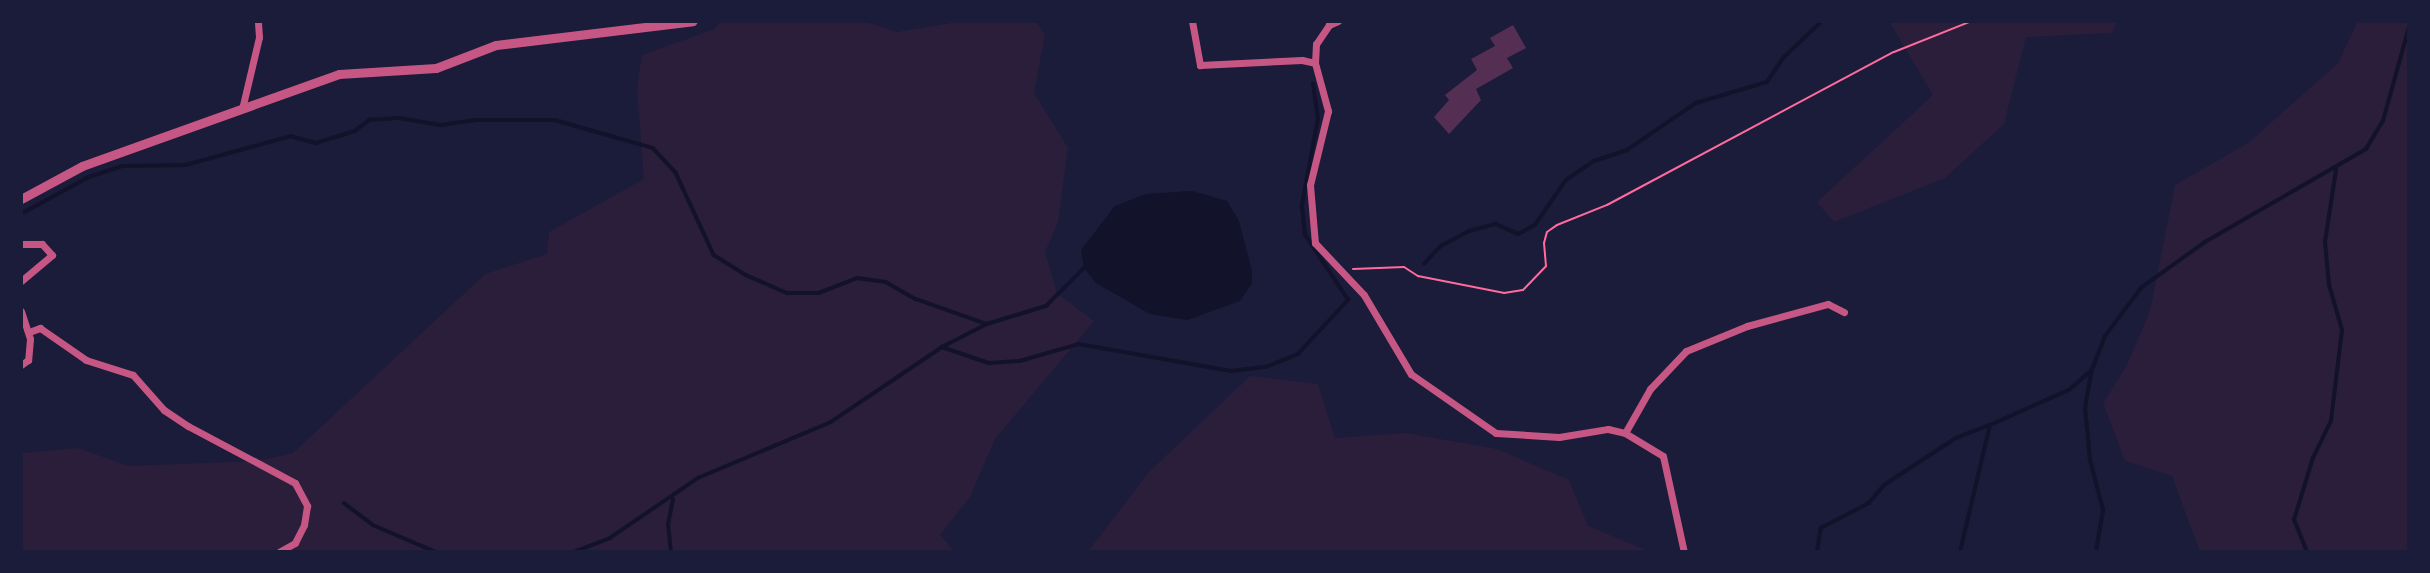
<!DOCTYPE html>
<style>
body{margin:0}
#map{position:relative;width:2430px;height:573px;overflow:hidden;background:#1b1b3a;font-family:Helvetica,sans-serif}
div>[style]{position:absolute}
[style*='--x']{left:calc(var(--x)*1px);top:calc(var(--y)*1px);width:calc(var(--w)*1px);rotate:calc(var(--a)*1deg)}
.green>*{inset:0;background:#2a1e3b}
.water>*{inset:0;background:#12122b}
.stream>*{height:3.5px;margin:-1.75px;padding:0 1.75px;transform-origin:1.75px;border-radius:1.75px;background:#12122b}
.building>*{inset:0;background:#542f53}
.path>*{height:2px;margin:-1px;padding:0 1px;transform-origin:1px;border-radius:1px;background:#ff6b9d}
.minor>*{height:7px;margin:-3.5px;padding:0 3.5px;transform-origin:3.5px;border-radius:3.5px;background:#c65784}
.tertiary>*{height:9px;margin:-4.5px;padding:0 4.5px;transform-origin:4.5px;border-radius:4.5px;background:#c65784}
span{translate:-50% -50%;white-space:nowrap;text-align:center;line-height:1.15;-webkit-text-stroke:7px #1b1b3a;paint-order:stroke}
.frame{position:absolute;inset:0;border:23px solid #1b1b3a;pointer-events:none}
</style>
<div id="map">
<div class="green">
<i style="clip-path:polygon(720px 21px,863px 21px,897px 32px,963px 21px,1036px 21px,1045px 35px,1034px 93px,1068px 148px,1058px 222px,1045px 252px,1057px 293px,1094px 321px,995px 439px,970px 497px,940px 535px,955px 552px,21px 552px,21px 453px,78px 448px,129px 466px,258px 461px,293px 453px,485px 274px,547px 254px,549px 232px,644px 179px,637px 88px,642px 55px,715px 29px)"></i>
<i style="clip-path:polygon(1889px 21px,2117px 21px,2112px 33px,2026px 37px,2004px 124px,1945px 178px,1834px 222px,1817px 202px,1933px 95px)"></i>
<i style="clip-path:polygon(2358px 21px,2409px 21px,2409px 552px,2200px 552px,2172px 476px,2125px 461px,2103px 403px,2126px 367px,2150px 311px,2175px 185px,2248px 143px,2338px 63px)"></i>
<i style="clip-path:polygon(1250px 376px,1318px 384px,1335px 438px,1406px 433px,1497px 449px,1569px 480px,1588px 526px,1651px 552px,1081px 552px,1090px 549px,1149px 472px)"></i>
</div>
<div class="water">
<i style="clip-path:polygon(1192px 191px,1227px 201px,1239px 221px,1252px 271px,1252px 283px,1240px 301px,1187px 320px,1150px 314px,1096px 283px,1084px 268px,1081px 250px,1115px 206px,1146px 194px)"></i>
</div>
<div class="stream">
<i style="--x:2409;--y:21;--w:1;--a:90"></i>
<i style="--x:21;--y:214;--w:77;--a:-28.6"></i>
<i style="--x:89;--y:177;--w:36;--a:-18"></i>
<i style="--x:123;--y:166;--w:63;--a:-0.9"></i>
<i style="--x:186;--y:165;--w:109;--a:-15.4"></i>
<i style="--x:291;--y:136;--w:26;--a:16"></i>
<i style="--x:316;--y:143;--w:41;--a:-17.1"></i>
<i style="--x:355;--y:131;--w:18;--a:-38"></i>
<i style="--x:369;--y:120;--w:30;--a:-4"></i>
<i style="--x:399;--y:118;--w:43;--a:9.5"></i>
<i style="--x:441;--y:125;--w:35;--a:-8"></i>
<i style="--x:476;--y:120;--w:79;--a:0"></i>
<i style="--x:555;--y:120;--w:102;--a:15.9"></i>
<i style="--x:653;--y:148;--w:34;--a:47"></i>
<i style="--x:676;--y:173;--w:90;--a:65.1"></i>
<i style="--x:714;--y:255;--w:38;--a:32"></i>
<i style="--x:746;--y:275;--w:45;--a:23.7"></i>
<i style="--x:787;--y:293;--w:32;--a:0"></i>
<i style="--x:819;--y:293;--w:41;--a:-21.5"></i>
<i style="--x:857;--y:278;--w:29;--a:8"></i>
<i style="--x:886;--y:282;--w:34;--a:30"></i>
<i style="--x:916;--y:299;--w:75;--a:19.4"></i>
<i style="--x:1424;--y:264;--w:25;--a:-47"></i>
<i style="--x:1441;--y:246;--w:32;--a:-28"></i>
<i style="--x:1469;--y:231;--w:28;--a:-15"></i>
<i style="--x:1496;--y:224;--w:24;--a:24"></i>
<i style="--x:1518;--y:234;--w:19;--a:-28"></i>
<i style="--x:1535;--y:225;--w:55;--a:-55.4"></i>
<i style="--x:1566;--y:180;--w:34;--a:-34"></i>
<i style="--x:1594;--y:161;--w:35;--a:-18"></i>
<i style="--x:1627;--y:150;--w:83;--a:-34.3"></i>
<i style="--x:1696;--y:103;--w:74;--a:-16.5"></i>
<i style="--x:1767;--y:82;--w:29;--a:-56"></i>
<i style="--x:1783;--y:58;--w:54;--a:-43.5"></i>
<i style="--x:942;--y:347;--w:50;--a:18.8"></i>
<i style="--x:989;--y:363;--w:31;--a:-4"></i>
<i style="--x:1020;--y:361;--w:61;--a:-16.1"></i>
<i style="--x:1079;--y:344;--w:154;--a:10.1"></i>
<i style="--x:1231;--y:371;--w:35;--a:-7"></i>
<i style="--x:1266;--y:367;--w:35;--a:-22"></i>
<i style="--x:1298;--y:354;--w:74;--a:-47.2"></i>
<i style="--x:1348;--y:300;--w:78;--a:-123.5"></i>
<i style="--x:1305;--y:235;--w:30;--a:-96"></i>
<i style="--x:1302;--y:205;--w:87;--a:-79.5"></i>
<i style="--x:1318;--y:119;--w:35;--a:-98"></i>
<i style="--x:344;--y:503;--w:36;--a:37"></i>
<i style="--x:373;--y:525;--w:69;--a:23.2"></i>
<i style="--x:574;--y:552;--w:39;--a:-21"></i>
<i style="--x:610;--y:538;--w:107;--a:-34.3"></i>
<i style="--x:698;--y:478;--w:144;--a:-22.8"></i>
<i style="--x:831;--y:422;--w:134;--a:-34"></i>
<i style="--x:942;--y:347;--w:51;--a:-27.1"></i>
<i style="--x:987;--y:324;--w:62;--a:-17"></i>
<i style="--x:1046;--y:306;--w:54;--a:-45"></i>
<i style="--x:671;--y:552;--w:27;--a:-96"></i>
<i style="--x:668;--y:525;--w:26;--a:-79"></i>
<i style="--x:1817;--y:552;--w:24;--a:-81"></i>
<i style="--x:1821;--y:528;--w:54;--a:-27.5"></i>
<i style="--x:1869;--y:503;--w:23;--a:-50"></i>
<i style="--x:1884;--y:485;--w:86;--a:-33.1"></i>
<i style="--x:1956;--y:438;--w:36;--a:-21"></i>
<i style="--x:1960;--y:552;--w:130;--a:-76.7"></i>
<i style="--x:1990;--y:425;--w:86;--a:-23.9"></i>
<i style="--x:2069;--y:390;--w:29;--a:-41"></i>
<i style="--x:2096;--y:552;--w:43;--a:-80.5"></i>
<i style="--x:2103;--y:510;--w:52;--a:-104.6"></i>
<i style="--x:2090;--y:460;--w:52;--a:-95.5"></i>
<i style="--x:2085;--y:408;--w:39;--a:-80"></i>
<i style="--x:2092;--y:370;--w:36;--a:-69"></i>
<i style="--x:2105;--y:336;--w:60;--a:-53.1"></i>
<i style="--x:2141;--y:288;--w:79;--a:-35.7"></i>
<i style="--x:2205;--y:242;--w:186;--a:-30"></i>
<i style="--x:2366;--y:149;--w:33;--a:-59"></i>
<i style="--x:2383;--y:121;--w:98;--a:-74.5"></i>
<i style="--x:2307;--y:552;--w:35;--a:-112"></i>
<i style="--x:2294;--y:520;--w:65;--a:-73"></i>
<i style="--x:2313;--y:458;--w:41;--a:-64.1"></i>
<i style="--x:2331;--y:421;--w:92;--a:-83.1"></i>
<i style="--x:2342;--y:330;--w:47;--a:-106.1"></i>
<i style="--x:2329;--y:285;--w:43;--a:-95.3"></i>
<i style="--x:2325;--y:242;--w:73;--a:-81.3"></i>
</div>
<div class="building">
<i style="clip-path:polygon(1513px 25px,1526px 48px,1507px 58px,1513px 68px,1476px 89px,1481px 100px,1449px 134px,1434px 117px,1449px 100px,1445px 95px,1477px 70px,1471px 59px,1495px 46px,1490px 38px)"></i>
</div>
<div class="path">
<i style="--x:1353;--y:269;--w:51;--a:-2.2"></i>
<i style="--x:1404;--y:267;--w:17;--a:33"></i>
<i style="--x:1418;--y:276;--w:88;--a:11.2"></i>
<i style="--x:1504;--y:293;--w:19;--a:-9"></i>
<i style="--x:1523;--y:290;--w:33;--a:-46"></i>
<i style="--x:1546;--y:266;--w:23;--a:-95"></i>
<i style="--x:1544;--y:243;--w:11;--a:-75"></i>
<i style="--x:1547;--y:232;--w:12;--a:-35"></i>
<i style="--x:1557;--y:225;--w:54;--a:-21.8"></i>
<i style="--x:1607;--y:205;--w:325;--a:-28.1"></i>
<i style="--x:1894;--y:52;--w:84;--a:-21.7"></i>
</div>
<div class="minor">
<i style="--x:1192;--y:21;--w:45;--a:79.7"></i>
<i style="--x:1200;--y:65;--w:102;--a:-2.8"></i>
<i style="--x:1302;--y:60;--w:13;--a:13"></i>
<i style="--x:1338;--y:21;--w:10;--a:156"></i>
<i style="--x:1329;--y:25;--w:23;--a:124"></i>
<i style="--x:1316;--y:44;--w:19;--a:93"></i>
<i style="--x:1315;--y:63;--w:50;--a:74.8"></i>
<i style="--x:1328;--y:111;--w:76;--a:103.7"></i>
<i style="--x:1310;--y:185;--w:58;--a:85.1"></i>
<i style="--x:1315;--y:243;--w:71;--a:46.7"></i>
<i style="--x:1364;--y:295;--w:92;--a:59.3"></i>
<i style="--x:1411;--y:374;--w:103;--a:34.8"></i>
<i style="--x:1496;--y:433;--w:63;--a:3.6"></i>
<i style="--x:1559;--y:437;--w:50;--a:-9.3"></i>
<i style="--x:1608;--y:429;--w:17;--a:13"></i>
<i style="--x:1625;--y:433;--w:44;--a:31.2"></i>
<i style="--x:1663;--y:456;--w:98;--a:77.7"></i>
<i style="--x:242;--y:109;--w:74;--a:-76.7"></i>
<i style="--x:259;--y:37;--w:16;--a:-94"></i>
<i style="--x:21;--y:244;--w:21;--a:0"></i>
<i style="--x:42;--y:244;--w:15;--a:48"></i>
<i style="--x:52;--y:255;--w:40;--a:140"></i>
<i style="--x:21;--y:311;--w:29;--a:72"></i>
<i style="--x:30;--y:339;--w:21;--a:95"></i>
<i style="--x:28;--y:360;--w:9;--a:144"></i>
<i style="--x:29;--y:332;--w:12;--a:-20"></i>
<i style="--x:40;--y:328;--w:56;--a:34.8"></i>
<i style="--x:86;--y:360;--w:49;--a:17.7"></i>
<i style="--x:133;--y:375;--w:47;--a:48.5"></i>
<i style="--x:164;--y:410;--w:29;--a:34"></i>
<i style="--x:188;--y:426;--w:121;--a:28"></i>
<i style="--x:295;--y:483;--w:26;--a:62"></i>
<i style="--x:307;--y:506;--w:19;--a:99"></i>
<i style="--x:304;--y:525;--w:20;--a:117"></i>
<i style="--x:295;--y:543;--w:18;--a:151"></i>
<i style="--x:1625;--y:433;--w:51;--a:-60.4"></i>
<i style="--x:1650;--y:389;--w:52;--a:-46.5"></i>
<i style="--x:1686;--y:351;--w:66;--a:-22.3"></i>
<i style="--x:1747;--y:326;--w:84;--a:-15.2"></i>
<i style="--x:1828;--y:304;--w:18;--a:27"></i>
</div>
<div class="tertiary">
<i style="--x:21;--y:199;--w:69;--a:-28.4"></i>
<i style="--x:82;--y:166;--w:273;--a:-19.7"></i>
<i style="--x:339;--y:74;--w:97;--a:-3.5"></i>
<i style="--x:436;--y:68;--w:64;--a:-21"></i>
<i style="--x:496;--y:45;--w:198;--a:-6.9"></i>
</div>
<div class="frame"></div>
</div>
